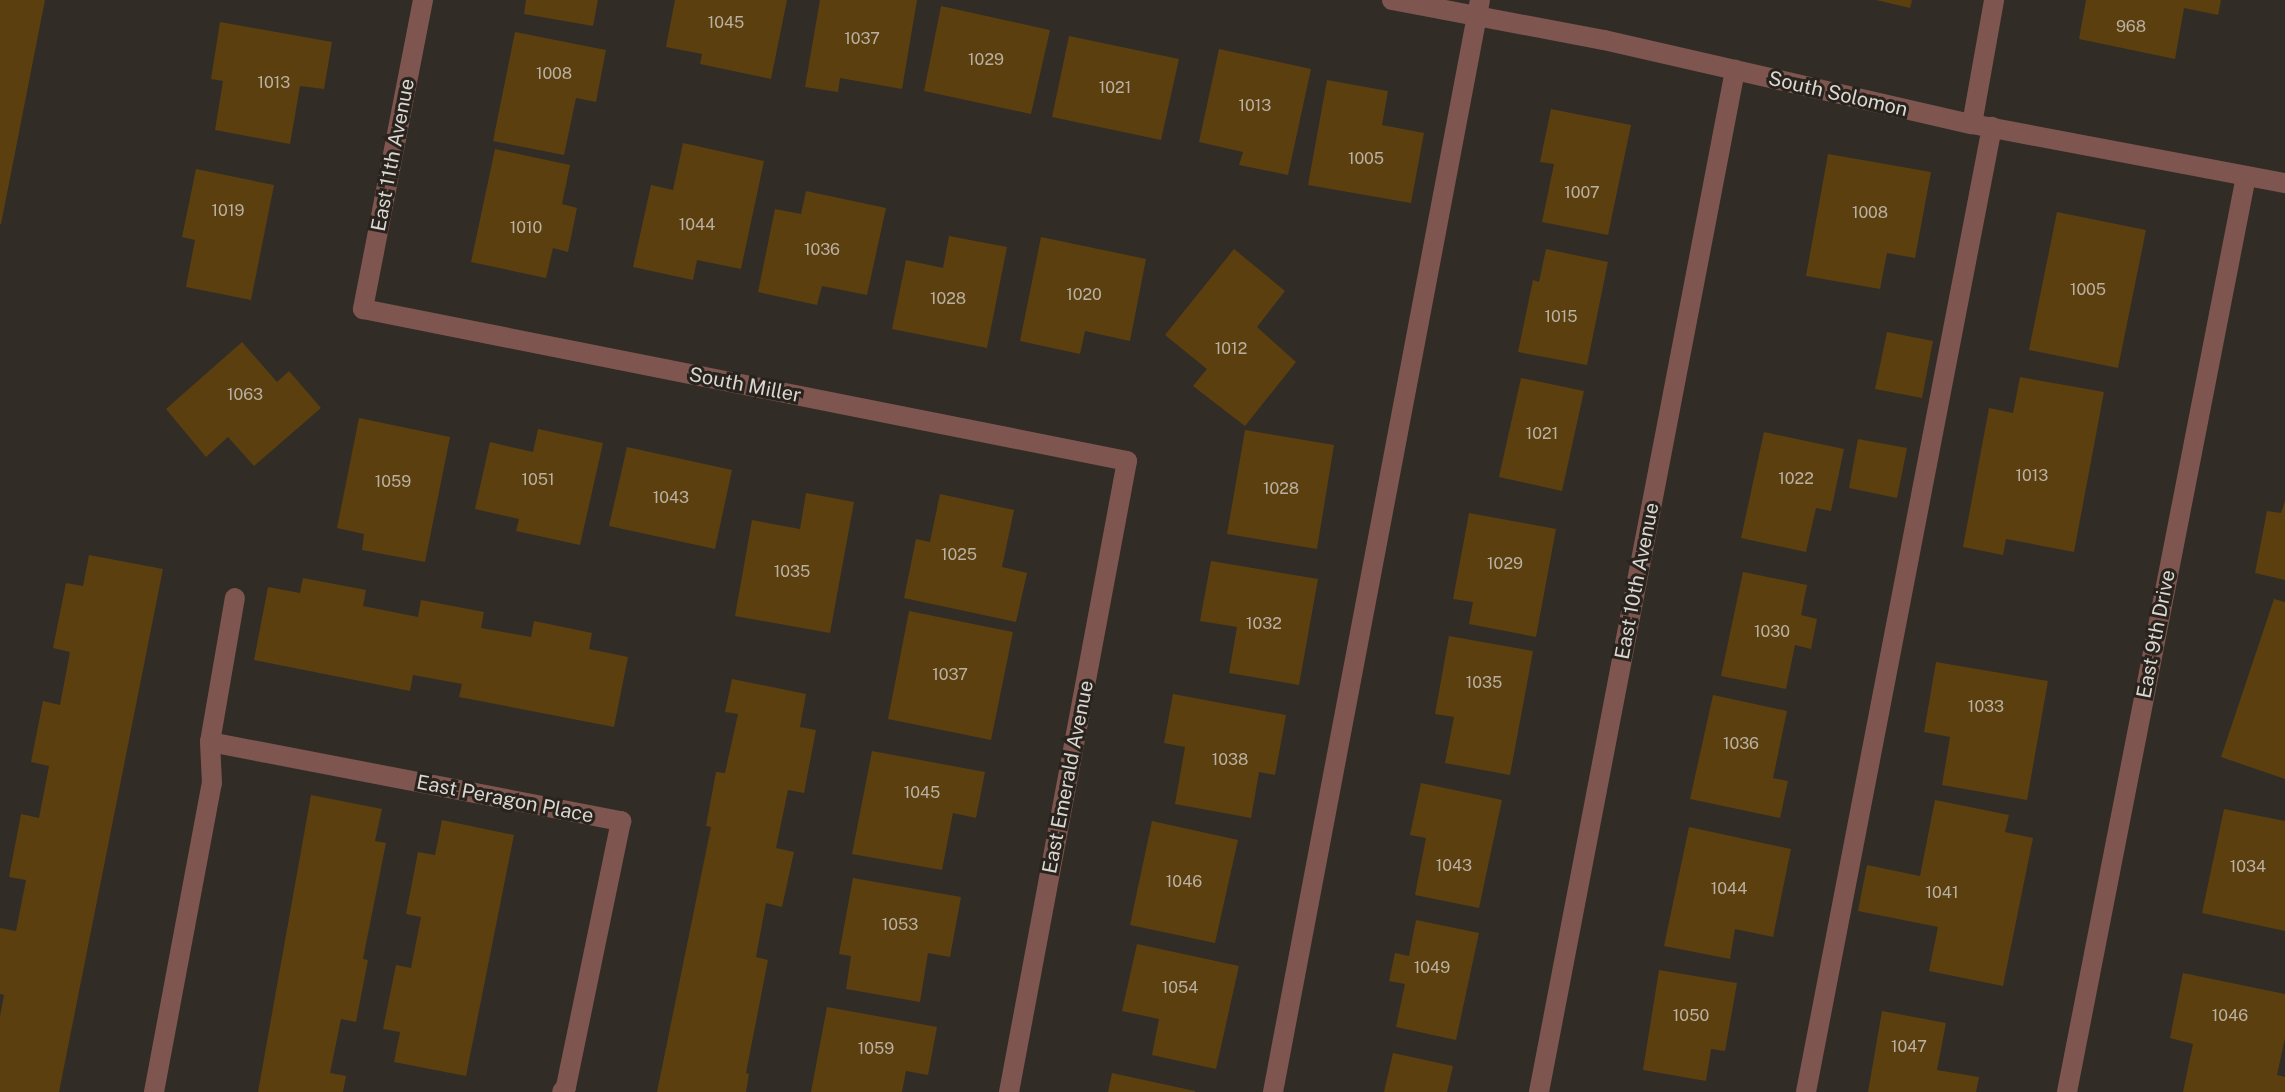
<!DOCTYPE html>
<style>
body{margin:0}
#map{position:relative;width:2285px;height:1092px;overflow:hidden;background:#322c26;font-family:"Public Sans",sans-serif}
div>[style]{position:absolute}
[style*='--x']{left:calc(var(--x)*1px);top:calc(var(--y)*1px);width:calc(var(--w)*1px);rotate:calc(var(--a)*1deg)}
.building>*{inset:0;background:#5b3f0f}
.minor>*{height:20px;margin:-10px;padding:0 10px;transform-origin:10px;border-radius:10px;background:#7e564f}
span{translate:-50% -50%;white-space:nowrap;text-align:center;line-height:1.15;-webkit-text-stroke:6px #29231d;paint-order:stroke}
.number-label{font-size:16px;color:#bab0a1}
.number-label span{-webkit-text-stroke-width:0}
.street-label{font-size:20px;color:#dad6d2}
</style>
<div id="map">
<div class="building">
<i style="clip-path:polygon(0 0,45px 0,1px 224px,0 224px)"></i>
<i style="clip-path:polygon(526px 0,598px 0,593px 26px,524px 14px)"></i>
<i style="clip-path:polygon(675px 0,787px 0,771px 79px,700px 64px,702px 54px,666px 47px)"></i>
<i style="clip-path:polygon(820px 0,917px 0,902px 89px,840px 78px,838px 92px,805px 87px)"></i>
<i style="clip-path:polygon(1876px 0,1912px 0,1910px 8px)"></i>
<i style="clip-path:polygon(2086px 0,2221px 0,2218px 15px,2184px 8px,2175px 59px,2079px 39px)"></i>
<i style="clip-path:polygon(941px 6px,1050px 30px,1031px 114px,924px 91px)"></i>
<i style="clip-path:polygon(220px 22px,332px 42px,324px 89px,300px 86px,290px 144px,215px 130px,223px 81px,211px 79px)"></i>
<i style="clip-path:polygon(515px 32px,606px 50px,596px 102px,576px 98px,564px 155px,493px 141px)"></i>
<i style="clip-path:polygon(1069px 36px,1179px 59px,1161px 140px,1052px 117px)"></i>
<i style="clip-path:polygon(1219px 49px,1311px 69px,1288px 175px,1239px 165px,1243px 152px,1199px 142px)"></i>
<i style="clip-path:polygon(1327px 80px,1388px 91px,1382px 125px,1424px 133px,1411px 203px,1308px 185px)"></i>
<i style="clip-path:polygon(1551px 109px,1631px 125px,1608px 235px,1542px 222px,1554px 164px,1540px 162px)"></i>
<i style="clip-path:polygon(683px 143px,764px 161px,741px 269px,697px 260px,693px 280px,633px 267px,651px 185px,673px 190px)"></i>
<i style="clip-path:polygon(495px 149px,570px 165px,562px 204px,577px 208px,568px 252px,553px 248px,546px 278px,471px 262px)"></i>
<i style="clip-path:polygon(1828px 154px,1931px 172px,1915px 258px,1887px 253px,1880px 289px,1806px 276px)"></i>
<i style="clip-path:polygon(196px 169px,274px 185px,251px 300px,186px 287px,195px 240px,182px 237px)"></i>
<i style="clip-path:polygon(806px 191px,886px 208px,867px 295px,822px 286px,817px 305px,758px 292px,775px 209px,801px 214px)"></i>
<i style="clip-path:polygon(2057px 212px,2146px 230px,2118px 368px,2029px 350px)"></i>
<i style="clip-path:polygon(949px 236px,1007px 247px,987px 348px,892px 329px,906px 260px,943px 268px)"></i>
<i style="clip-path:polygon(1041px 237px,1146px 259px,1130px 341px,1085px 331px,1080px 354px,1020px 341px)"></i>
<i style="clip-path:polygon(1234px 249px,1285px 291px,1257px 327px,1296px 362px,1245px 426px,1193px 386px,1207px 369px,1165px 335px)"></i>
<i style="clip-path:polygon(1546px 249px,1608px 262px,1587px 365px,1518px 352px,1533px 280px,1539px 282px)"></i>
<i style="clip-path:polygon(1887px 332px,1933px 341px,1922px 398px,1875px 389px)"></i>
<i style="clip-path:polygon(242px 342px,277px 382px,289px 371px,321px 408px,254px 466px,228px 437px,206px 457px,166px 409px)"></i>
<i style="clip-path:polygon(2020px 377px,2104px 392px,2074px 552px,2006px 539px,2003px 555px,1963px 547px,1989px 408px,2013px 413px)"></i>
<i style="clip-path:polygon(1521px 378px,1584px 391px,1562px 491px,1499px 477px)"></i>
<i style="clip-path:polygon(359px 418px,450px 437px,425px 562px,362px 550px,364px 534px,337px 528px)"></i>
<i style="clip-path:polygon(538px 429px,603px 443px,580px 545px,516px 531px,519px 519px,475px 509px,490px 442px,533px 452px)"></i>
<i style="clip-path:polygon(1245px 430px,1334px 445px,1317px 549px,1227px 534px)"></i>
<i style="clip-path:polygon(1764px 432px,1844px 449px,1831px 511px,1816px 508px,1806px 552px,1741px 538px)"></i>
<i style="clip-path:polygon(1858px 439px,1907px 448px,1897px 498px,1849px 488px)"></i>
<i style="clip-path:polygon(627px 447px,732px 470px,715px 549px,609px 526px)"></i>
<i style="clip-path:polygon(806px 493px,854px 502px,830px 633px,735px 616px,752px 520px,800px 529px)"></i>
<i style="clip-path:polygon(940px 494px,1014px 510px,1002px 567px,1027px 573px,1016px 622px,904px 598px,916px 539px,930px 542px)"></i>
<i style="clip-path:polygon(2285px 501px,2285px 580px,2255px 573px,2267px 511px,2281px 513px)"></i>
<i style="clip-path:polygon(1469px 513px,1556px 529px,1536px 637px,1469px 624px,1473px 602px,1453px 599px)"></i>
<i style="clip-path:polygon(89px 555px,163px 569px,59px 1092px,0 1092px,0 1016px,4px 995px,0 994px,0 928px,16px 931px,26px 880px,9px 877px,21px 814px,39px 818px,49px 766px,31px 762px,43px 701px,60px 705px,70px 652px,53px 648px,66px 583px,83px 586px)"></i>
<i style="clip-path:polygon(1211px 561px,1318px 579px,1299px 685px,1229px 673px,1237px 627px,1200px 621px)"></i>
<i style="clip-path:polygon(1743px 572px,1807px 585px,1801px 615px,1817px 619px,1811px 649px,1795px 645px,1786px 689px,1721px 676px)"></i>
<i style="clip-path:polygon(303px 578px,366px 590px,363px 606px,418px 617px,421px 600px,484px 612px,481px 628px,531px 637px,534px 621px,592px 633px,589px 649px,628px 657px,614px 727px,459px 697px,462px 684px,413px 675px,410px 691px,254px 660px,268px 587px,300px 593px)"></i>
<i style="clip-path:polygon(2274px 599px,2285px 602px,2285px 779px,2221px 757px)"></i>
<i style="clip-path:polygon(909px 611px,1013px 632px,991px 740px,888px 719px)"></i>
<i style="clip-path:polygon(1449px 636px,1533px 651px,1510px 775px,1445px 763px,1454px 717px,1435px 714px)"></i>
<i style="clip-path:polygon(1936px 662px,2048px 681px,2027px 800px,1942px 785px,1950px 737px,1924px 732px)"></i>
<i style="clip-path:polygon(732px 679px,806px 694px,800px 727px,816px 730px,804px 793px,788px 790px,776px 848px,794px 852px,782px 907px,766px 903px,756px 957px,768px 960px,746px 1073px,749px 1074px,746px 1092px,657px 1092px,711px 827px,706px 826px,716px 772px,725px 773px,738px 714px,725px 712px)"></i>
<i style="clip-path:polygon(1173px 694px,1286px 715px,1275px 775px,1259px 772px,1251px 818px,1175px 804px,1185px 747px,1164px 743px)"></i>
<i style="clip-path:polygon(1713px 695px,1787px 711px,1773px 778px,1788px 781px,1780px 818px,1690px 799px)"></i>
<i style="clip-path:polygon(872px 751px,985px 772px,976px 818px,953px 813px,942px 870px,852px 854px)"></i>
<i style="clip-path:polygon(1421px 783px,1502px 800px,1479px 908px,1415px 895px,1426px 838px,1410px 835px)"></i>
<i style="clip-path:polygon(311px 795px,382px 809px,375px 841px,386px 843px,363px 959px,368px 960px,356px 1022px,341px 1019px,330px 1073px,346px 1076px,343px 1092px,258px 1092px)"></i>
<i style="clip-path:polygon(1935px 800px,2009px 815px,2005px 832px,2033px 838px,2003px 986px,1929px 971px,1938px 927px,1858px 911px,1867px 865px,1920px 876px)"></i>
<i style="clip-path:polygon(2224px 809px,2285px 821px,2285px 931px,2202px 913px)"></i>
<i style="clip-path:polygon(442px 820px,514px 835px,466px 1076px,394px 1062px,400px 1032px,383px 1029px,396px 965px,411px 968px,421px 917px,406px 914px,418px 852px,435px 855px)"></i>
<i style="clip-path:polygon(1152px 821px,1238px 840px,1215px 943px,1130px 925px)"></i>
<i style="clip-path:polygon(1689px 827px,1791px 849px,1773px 937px,1735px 929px,1730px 959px,1664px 946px)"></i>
<i style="clip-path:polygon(853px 878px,961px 897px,950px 957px,928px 953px,920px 1002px,846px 989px,851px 956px,839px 954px)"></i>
<i style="clip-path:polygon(1416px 920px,1479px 933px,1456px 1040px,1396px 1027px,1405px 984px,1389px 981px,1395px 953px,1409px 956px)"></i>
<i style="clip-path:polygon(1137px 944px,1239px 966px,1216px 1069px,1152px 1055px,1159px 1019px,1122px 1011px)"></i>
<i style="clip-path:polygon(1659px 970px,1737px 983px,1725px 1051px,1711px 1049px,1706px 1081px,1643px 1070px)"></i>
<i style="clip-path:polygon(2183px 973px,2285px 994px,2285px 1038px,2277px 1075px,2285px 1077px,2285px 1092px,2183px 1092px,2193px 1044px,2170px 1038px)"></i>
<i style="clip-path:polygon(827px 1007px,937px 1027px,928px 1075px,906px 1071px,902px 1092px,811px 1092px)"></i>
<i style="clip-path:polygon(1882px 1011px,1946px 1023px,1937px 1070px,1979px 1077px,1976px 1092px,1868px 1092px)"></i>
<i style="clip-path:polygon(1393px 1053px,1453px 1066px,1447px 1092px,1384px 1092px)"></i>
<i style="clip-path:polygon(1112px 1073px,1195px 1091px,1195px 1092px,1108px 1092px)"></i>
</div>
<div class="minor">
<i style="--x:423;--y:0;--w:315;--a:101"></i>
<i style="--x:363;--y:309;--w:779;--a:11.25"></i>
<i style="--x:1127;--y:461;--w:642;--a:100.59"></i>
<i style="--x:1392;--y:0;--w:216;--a:10.7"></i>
<i style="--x:1604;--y:40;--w:377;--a:12.9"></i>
<i style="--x:1972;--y:124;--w:319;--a:10.7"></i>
<i style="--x:1972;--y:124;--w:126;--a:-79.9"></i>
<i style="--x:210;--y:742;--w:419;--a:10.9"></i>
<i style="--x:621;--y:821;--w:272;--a:101.7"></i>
<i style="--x:566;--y:1087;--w:6;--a:129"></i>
<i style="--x:154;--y:1092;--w:314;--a:-79.4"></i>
<i style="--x:212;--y:783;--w:41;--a:-92.8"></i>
<i style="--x:210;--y:742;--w:146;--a:-80.2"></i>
<i style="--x:1273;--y:1092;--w:1111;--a:-79.27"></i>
<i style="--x:1539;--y:1092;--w:1041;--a:-79.14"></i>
<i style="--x:1806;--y:1092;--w:983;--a:-79.09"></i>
<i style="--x:2067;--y:1092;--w:933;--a:-78.94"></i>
</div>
<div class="number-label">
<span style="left:726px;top:23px">1045</span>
<span style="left:2131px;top:27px">968</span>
<span style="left:862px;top:39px">1037</span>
<span style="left:986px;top:60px">1029</span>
<span style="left:554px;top:74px">1008</span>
<span style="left:274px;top:83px">1013</span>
<span style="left:1115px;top:88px">1021</span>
<span style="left:1255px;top:106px">1013</span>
<span style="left:1366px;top:159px">1005</span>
<span style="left:1582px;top:193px">1007</span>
<span style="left:228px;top:211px">1019</span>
<span style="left:1870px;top:213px">1008</span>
<span style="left:697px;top:225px">1044</span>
<span style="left:526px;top:228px">1010</span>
<span style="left:822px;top:250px">1036</span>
<span style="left:2088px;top:290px">1005</span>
<span style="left:1084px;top:295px">1020</span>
<span style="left:948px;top:299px">1028</span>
<span style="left:1561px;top:317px">1015</span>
<span style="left:1231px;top:349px">1012</span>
<span style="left:245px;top:395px">1063</span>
<span style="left:1542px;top:434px">1021</span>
<span style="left:2032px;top:476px">1013</span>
<span style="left:1796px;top:479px">1022</span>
<span style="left:538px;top:480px">1051</span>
<span style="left:393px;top:482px">1059</span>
<span style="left:1281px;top:489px">1028</span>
<span style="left:671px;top:498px">1043</span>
<span style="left:959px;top:555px">1025</span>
<span style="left:1505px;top:564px">1029</span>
<span style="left:792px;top:572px">1035</span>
<span style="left:1264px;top:624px">1032</span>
<span style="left:1772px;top:632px">1030</span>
<span style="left:950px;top:675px">1037</span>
<span style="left:1484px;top:683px">1035</span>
<span style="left:1986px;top:707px">1033</span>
<span style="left:1741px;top:744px">1036</span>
<span style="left:1230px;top:760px">1038</span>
<span style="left:922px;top:793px">1045</span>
<span style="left:1454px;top:866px">1043</span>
<span style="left:2248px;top:867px">1034</span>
<span style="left:1184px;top:882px">1046</span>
<span style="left:1729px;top:889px">1044</span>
<span style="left:1942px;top:893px">1041</span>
<span style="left:900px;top:925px">1053</span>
<span style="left:1432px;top:968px">1049</span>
<span style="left:1180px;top:988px">1054</span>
<span style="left:1691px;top:1016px">1050</span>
<span style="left:2230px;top:1016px">1046</span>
<span style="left:1909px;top:1047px">1047</span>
<span style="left:876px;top:1049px">1059</span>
</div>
<div class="street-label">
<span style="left:1838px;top:94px;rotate:13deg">South Solomon</span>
<span style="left:393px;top:155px;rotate:-79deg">East 11th Avenue</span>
<span style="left:745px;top:385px;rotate:11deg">South Miller</span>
<span style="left:1637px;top:581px;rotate:-79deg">East 10th Avenue</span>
<span style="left:2156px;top:634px;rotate:-79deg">East 9th Drive</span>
<span style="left:1068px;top:777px;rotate:-79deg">East Emerald Avenue</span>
<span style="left:505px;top:799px;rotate:11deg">East Peragon Place</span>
</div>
</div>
